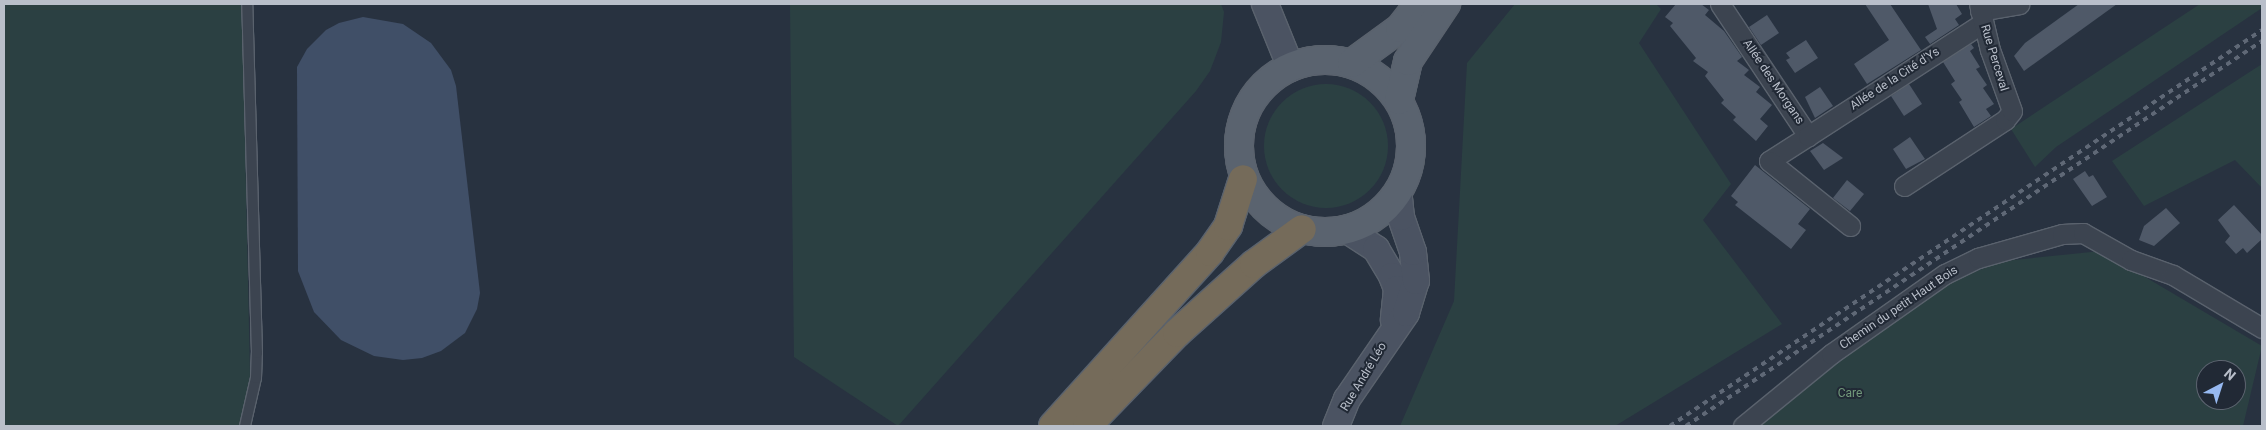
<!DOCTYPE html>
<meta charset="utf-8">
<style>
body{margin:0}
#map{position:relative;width:2266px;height:430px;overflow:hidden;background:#283240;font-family:Roboto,sans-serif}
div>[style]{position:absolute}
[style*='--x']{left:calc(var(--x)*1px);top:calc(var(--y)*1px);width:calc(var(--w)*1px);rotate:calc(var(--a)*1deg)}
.green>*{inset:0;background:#2b4042}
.round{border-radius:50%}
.water>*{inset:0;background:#404f67}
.building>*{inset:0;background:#4f5968}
.roads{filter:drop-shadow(1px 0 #5a626d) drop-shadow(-1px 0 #5a626d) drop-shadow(0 1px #5a626d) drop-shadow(0 -1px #5a626d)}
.lane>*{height:10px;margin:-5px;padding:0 5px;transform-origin:5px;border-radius:5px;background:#3c4450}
.street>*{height:19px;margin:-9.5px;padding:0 9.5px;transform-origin:9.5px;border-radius:9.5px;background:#3c4450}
.secondary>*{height:26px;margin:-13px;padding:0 13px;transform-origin:13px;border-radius:13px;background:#4b5362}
.primary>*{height:28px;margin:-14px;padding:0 14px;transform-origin:14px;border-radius:14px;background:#5a636f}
.primary>.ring{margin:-14px;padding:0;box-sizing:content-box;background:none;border:28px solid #5a636f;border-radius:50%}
.highway>*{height:28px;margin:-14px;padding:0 14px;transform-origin:14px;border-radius:14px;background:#756b5a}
.rail>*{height:4px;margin-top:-2px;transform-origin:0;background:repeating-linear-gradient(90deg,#5f6876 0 5px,transparent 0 10px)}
span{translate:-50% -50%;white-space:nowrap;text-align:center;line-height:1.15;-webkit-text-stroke:4px #212935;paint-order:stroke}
.street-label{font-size:12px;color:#b9bfca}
.park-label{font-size:12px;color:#72997b}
.frame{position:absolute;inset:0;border:5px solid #b9bfca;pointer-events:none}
.north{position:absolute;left:2196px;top:360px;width:50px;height:50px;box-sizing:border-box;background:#212935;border:1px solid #5e6571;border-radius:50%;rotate:40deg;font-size:14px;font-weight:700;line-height:20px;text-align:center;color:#b9bfca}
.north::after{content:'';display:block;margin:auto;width:18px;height:22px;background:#97b9f1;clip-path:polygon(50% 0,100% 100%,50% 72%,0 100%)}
</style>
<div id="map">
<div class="green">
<i style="clip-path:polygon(4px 4px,242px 4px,250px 376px,246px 408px,239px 426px,4px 426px)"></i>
<i style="clip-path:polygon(790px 4px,1221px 4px,1224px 12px,1221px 42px,1210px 71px,1196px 91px,898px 426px,794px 357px)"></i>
<i style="clip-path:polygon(1515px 4px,1656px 4px,1661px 9px,1639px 43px,1731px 184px,1703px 220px,1782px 324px,1615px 426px,1400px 426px,1454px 301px,1467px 63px)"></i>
<i style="clip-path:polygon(2200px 4px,2262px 4px,2262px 8px,2056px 147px,2035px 167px,2011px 129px)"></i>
<i style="clip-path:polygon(2262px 64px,2262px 188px,2235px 160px,2144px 206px,2112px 161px)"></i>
<i class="round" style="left:1264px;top:84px;width:124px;height:124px"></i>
<i style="clip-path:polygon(evenodd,2101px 251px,2262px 346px,2243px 426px,1758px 426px,1871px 336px,1954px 279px,2004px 261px,2101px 251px,2206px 370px,2236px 370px,2236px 400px,2206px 400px,2206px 370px)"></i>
</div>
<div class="water">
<i style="clip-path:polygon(363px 17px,403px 24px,431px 43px,451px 70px,456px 86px,480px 293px,477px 309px,465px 333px,441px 351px,422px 358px,403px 360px,374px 356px,341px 340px,314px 312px,298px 271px,297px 67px,307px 49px,326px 30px,339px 23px)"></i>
</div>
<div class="building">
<i style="clip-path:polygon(1676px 4px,1701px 4px,1709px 10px,1705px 15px,1724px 31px,1742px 57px,1737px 61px,1749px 70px,1744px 75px,1760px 87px,1756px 92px,1772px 105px,1760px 119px,1768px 126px,1756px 141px,1733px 120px,1736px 117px,1721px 103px,1724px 100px,1705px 76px,1708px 72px,1693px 61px,1696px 58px,1670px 26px,1673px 23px,1665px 17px)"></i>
<i style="clip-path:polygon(1865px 4px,1890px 4px,1921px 50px,1867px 84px,1854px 64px,1889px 40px)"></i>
<i style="clip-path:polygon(1928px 4px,1956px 4px,1962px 14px,1955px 19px,1959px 25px,1930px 44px,1925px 37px,1937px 29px)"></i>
<i style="clip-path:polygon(2079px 4px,2117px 4px,2024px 71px,2014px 56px,2025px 43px)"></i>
<i style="clip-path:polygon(1767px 15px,1779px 33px,1761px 45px,1749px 27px)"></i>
<i style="clip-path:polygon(1806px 40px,1818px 58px,1795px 73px,1786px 60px,1790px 58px,1786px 53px)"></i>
<i style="clip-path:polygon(1971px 44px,1974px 48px,1970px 51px,1980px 67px,1976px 69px,1987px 85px,1983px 88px,1994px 104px,1986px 109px,1991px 116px,1974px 127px,1959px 102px,1962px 100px,1951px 84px,1955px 81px,1943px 62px)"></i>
<i style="clip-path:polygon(1909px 84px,1922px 104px,1904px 116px,1891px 96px)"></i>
<i style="clip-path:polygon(1820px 87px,1833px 106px,1815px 118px,1805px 97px)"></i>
<i style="clip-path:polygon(1910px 137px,1925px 159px,1906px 169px,1893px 149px)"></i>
<i style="clip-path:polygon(1823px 143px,1843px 158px,1824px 170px,1810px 151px)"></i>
<i style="clip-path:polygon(1755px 165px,1810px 209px,1798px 224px,1806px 230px,1791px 249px,1735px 205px,1738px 202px,1731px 196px)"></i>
<i style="clip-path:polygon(2085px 171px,2089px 177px,2093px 175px,2107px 197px,2092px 206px,2073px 179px)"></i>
<i style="clip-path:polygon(1847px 180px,1864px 194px,1850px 211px,1833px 198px)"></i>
<i style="clip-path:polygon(2234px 205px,2262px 235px,2262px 239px,2247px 253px,2243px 248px,2236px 254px,2225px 242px,2230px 236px,2218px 220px)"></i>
<i style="clip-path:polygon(2166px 208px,2180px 223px,2154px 246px,2139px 240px,2144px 226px)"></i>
</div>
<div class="roads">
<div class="lane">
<i style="--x:245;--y:426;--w:49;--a:-77.1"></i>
<i style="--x:256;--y:378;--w:25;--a:-88"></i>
<i style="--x:257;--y:353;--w:349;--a:-91.6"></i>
</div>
<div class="street">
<i style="--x:1720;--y:4;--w:159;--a:56.3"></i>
<i style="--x:1808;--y:136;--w:46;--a:147.3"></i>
<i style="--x:1769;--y:161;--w:104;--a:38.7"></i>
<i style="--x:1980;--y:11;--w:40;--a:-10"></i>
<i style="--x:1808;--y:136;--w:208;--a:-32.9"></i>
<i style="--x:1904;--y:186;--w:121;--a:-33.2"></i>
<i style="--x:2005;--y:120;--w:11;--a:-52"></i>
<i style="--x:2012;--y:111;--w:65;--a:-109.8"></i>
<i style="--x:1990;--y:50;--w:47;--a:-103.4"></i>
<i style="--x:1743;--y:426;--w:114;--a:-39.3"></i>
<i style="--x:1831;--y:354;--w:139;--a:-35.1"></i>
<i style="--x:1945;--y:274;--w:37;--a:-26"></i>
<i style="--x:1978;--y:258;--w:87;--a:-15.9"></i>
<i style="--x:2062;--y:234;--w:21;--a:-3"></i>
<i style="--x:2083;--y:233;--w:55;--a:29.4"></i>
<i style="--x:2131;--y:260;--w:45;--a:19.7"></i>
<i style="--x:2173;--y:275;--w:104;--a:30.8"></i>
</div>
<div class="secondary">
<i style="--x:1265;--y:4;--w:69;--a:67.9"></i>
<i style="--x:1347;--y:230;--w:35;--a:33"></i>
<i style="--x:1376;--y:249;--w:31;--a:59"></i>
<i style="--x:1392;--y:276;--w:14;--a:69"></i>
<i style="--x:1397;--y:289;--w:31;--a:96"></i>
<i style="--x:1336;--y:426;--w:29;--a:-68"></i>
<i style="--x:1347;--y:399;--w:104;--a:-55.5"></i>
<i style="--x:1406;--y:313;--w:34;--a:-73"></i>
<i style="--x:1416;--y:281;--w:29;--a:-96"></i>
<i style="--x:1413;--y:252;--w:37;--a:-109"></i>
<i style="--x:1401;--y:217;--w:27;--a:-96"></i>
</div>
<div class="primary">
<i class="ring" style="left:1239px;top:60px;width:144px;height:144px"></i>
<i style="--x:1352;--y:63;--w:59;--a:-36.1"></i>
<i style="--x:1400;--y:28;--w:31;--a:-52"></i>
<i style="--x:1399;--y:100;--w:40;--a:-77"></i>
<i style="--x:1408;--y:61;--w:69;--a:-56.3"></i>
</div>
<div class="highway">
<i style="--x:1053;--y:426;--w:234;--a:-47.9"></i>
<i style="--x:1210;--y:252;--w:32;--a:-55"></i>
<i style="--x:1228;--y:226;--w:49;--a:-72.3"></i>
<i style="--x:1087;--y:426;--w:129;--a:-45.9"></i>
<i style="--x:1177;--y:333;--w:103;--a:-41.9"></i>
<i style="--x:1254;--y:264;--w:59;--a:-36.1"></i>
</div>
</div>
<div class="rail">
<i style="--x:1670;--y:426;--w:712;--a:-33.78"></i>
<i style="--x:1686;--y:426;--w:693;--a:-33.76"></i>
</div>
<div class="street-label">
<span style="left:1994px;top:58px;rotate:73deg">Rue Perceval</span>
<span style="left:1895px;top:79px;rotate:-33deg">Allée de la Cité d'Ys</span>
<span style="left:1773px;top:82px;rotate:56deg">Allée des Morgans</span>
<span style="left:1899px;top:308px;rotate:-34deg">Chemin du petit Haut Bois</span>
<span style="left:1364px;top:377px;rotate:-59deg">Rue André Léo</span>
</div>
<div class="park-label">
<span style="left:1850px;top:394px">Care</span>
</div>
<div class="frame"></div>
<div class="north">N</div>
</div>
